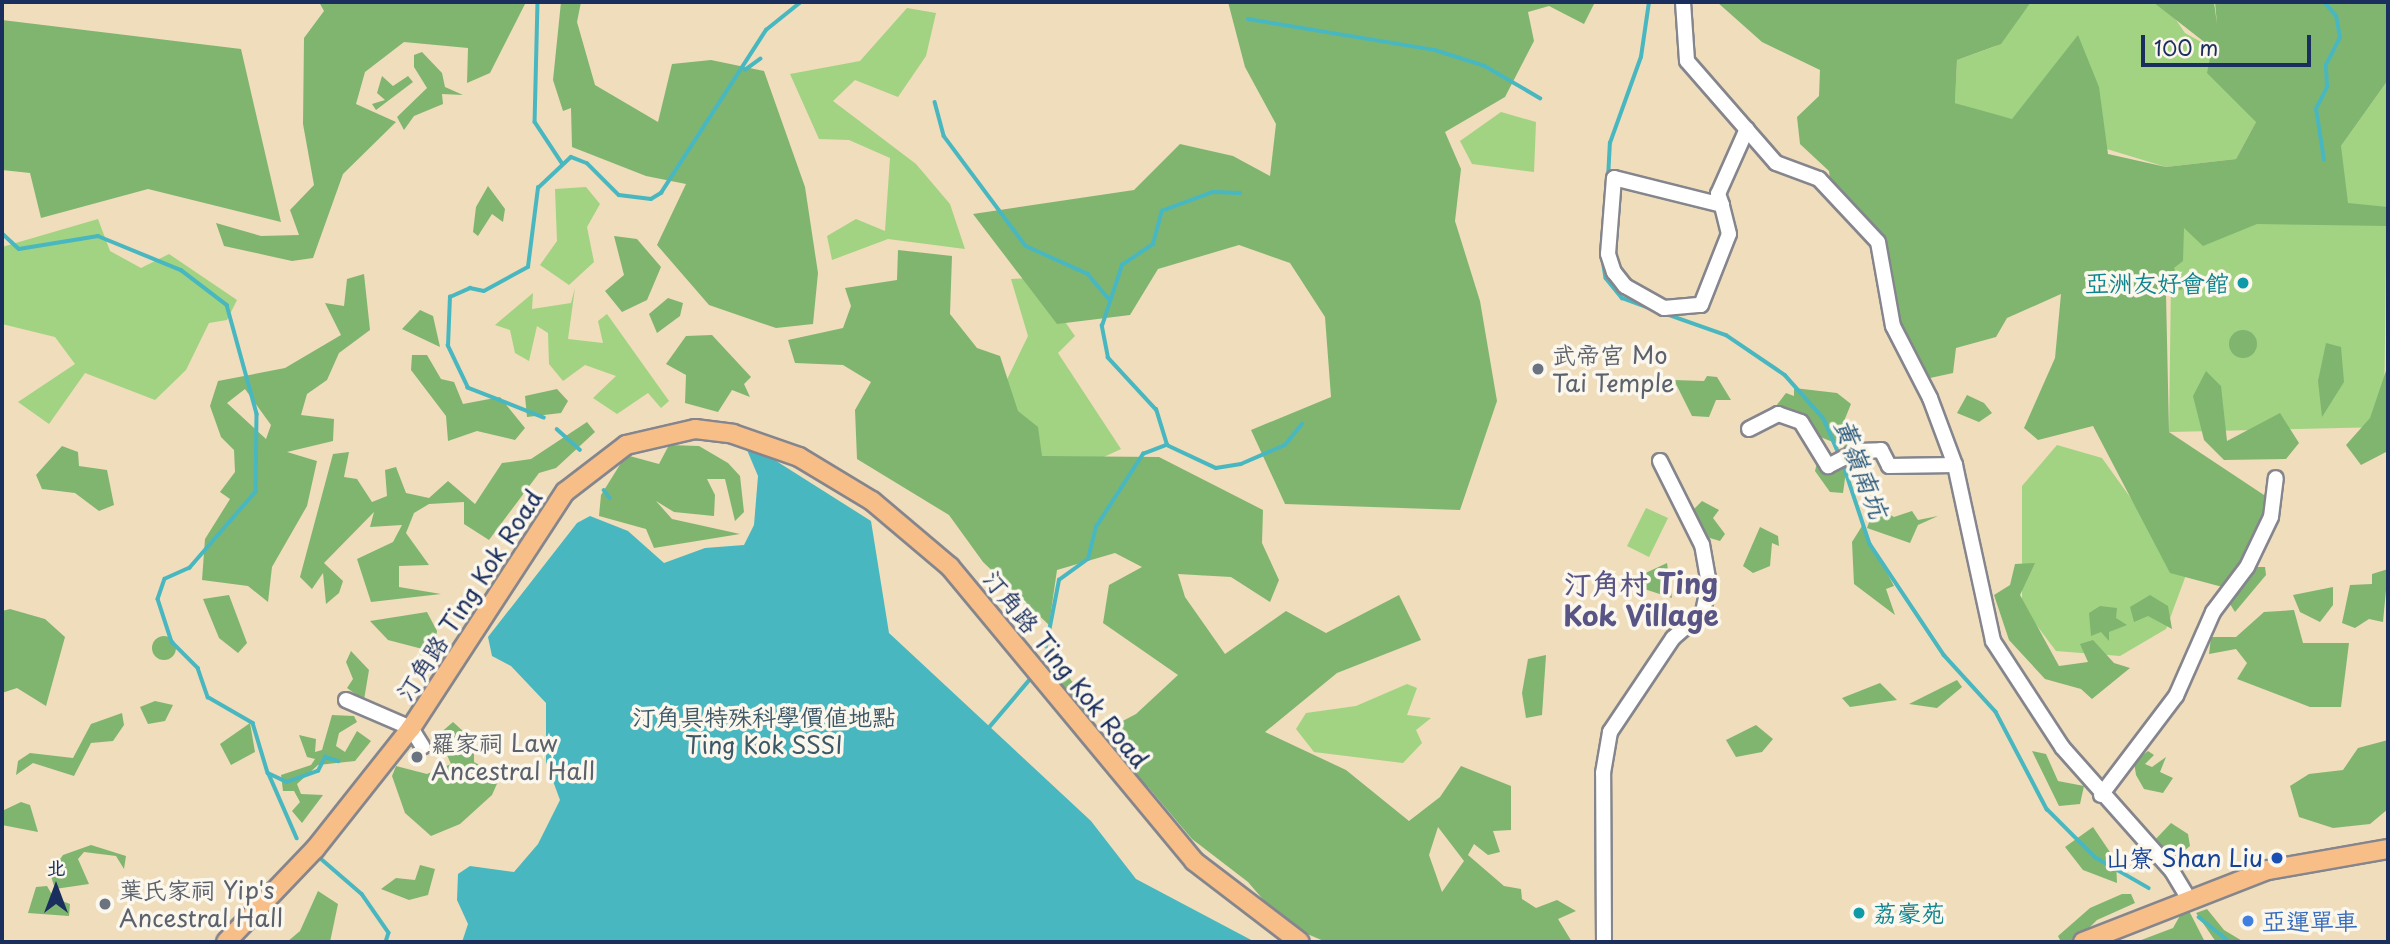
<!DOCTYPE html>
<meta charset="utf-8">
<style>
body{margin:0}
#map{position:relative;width:2390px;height:944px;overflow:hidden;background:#efddbc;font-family:"Playpen Sans","LXGW WenKai TC",sans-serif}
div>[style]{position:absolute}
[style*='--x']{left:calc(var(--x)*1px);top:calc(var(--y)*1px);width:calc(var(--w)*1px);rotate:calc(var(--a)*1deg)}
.green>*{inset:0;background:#a1d382}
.forest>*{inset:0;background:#80b570}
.round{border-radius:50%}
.water>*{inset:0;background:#48b7c0}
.stream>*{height:3.5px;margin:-1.75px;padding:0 1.75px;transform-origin:1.75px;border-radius:1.75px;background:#48b7c0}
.roads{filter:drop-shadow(2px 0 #85868d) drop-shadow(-2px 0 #85868d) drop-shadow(0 2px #85868d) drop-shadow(0 -2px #85868d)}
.minor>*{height:14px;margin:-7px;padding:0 7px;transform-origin:7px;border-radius:7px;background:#fff}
.major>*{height:18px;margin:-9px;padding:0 9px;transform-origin:9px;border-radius:9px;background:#f7be88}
.dots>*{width:19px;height:19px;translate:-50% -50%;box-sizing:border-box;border:4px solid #fbf7ec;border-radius:50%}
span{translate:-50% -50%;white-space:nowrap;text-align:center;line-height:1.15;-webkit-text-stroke:7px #fbf7ec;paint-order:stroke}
.culture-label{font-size:24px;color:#0d838f}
.right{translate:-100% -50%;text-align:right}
.left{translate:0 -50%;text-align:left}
.worship-label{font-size:24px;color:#5b616d}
.street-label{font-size:24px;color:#1b2f5e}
.park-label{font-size:24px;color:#3c5867}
.transit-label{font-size:24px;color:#164399}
.shop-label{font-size:24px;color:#366cbe}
.water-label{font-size:26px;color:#28587b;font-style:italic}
.quarter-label{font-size:28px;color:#585485;font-weight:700}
.frame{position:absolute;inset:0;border:4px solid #1b2f5e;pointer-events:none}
.north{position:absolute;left:21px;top:853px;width:70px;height:70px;-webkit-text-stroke:5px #fbf7ec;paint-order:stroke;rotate:0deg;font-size:19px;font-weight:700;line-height:28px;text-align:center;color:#1b2f5e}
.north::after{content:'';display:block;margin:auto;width:24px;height:32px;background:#1b2f5e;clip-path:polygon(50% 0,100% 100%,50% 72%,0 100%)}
.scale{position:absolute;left:2141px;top:35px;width:170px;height:32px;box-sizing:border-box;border:4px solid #1b2f5e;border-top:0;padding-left:9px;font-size:21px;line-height:24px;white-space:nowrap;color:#1b2f5e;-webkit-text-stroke:5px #fbf7ec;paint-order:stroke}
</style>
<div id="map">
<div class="green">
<i style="clip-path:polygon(2031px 2px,2154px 2px,2170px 11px,2185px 33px,2212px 48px,2256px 122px,2236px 159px,2166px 167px,1955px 103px,1957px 60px,1996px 46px)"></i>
<i style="clip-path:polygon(907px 8px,936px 13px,926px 56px,898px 97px,855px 80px,833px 101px,916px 164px,950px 204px,965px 249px,888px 239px,832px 260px,827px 236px,856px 219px,885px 231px,890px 158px,849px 140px,819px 139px,790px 74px,860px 61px)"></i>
<i style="clip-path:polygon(2388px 80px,2384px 427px,2169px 432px,2172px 203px,2341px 146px)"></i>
<i style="clip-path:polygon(1501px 112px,1536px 122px,1534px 172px,1472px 164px,1460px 141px)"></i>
<i style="clip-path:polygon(586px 187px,600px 204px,587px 227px,594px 262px,569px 285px,540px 265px,557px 241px,555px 189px)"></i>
<i style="clip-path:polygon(98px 219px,110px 251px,141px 268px,169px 254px,237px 300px,227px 320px,209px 323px,186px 370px,155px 400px,85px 373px,49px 424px,18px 402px,75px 364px,55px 337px,2px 324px,2px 247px)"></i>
<i style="clip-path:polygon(1034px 278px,1075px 336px,1058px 353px,1121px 449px,1063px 476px,996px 443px,999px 396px,1028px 336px,1011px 279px)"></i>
<i style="clip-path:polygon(575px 288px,568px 339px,603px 343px,598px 321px,607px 314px,669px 401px,661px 408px,648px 393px,617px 414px,593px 398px,616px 376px,585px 365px,563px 381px,549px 364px,548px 333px,537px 326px,529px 361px,515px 353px,510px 330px,495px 325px,533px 293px,532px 309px,571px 303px)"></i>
<i style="clip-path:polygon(2057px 445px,2102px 458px,2186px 575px,2166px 629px,2120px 656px,2056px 651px,2022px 606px,2022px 486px)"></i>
<i style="clip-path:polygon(1646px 508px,1668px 518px,1649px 557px,1627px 546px)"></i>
<i style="clip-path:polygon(1407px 684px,1417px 688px,1407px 715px,1431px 718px,1416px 730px,1422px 743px,1403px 763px,1314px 752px,1296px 729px,1306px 713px,1356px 706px)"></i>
</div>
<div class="forest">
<i style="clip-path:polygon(319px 2px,525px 4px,490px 73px,467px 83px,468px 48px,404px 42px,365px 72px,356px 104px,396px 122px,343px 174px,313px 258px,292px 261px,224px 246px,216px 223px,261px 236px,299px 235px,290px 210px,314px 185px,303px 124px,304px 38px,324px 11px)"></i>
<i style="clip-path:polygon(561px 2px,581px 2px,577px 22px,595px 85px,658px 122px,672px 64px,711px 60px,764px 71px,805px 187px,818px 273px,813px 324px,776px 328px,709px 305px,657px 245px,686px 184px,646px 176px,572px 147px,571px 108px,563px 111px,553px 80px)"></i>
<i style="clip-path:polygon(1228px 2px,1595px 2px,1584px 24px,1549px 6px,1528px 12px,1534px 41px,1505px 97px,1445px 132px,1461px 169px,1455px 221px,1480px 301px,1497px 401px,1460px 510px,1285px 504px,1251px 430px,1331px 397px,1325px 317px,1290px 263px,1239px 245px,1158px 269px,1130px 315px,1057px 324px,973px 214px,1134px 190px,1180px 144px,1233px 156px,1270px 176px,1276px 124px,1245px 67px)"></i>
<i style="clip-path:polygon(1717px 2px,2031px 2px,2001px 44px,1957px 60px,1955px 103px,2012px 119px,2078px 35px,2099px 87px,2108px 154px,2166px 167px,2236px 159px,2256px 122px,2207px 73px,2212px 48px,2153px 2px,2214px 2px,2217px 24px,2215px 2px,2388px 2px,2388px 80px,2341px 146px,2348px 203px,2388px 207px,2388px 226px,2257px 224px,2203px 246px,2184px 228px,2183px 261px,2174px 268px,2183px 289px,2166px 294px,2169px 432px,2273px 501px,2230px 589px,2170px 573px,2093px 426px,2038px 440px,2024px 428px,2055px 358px,2061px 294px,2007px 318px,1996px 337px,1956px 348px,1953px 373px,1921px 380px,1891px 319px,1883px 261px,1831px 190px,1829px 171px,1800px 144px,1797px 117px,1819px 96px,1820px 70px,1762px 42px)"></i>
<i style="clip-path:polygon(2px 20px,241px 49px,281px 222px,148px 189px,41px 218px,30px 173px,2px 170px)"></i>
<i style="clip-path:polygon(422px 52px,442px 73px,445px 87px,463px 95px,442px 94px,443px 104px,414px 116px,404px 130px,397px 117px,427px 88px,414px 67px,414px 55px)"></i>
<i style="clip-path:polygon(382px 76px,393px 86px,408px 76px,413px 82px,376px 110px,372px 104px,385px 100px,377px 93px)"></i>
<i style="clip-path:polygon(488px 186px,505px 209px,503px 222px,492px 214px,478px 236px,473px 232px,476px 207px)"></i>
<i style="clip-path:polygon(614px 236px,637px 239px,661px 267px,647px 300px,622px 312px,605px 291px,624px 275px)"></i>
<i style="clip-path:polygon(evenodd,898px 250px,952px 256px,950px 314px,977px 348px,1000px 356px,1018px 411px,1038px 427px,1042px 456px,1159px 457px,1263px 510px,1262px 543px,1279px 580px,1270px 602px,1231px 577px,1178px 574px,1185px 597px,1225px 654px,1286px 611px,1326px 633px,1399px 595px,1421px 640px,1337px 673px,1265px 732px,1346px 770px,1409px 821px,1440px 797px,1461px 766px,1511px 786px,1511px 830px,1493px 831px,1500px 852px,1488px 855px,1474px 844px,1468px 855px,1504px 886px,1521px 889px,1522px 899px,1536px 908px,1557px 900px,1576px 911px,1558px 919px,1572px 942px,1326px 942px,1284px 924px,1248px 882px,1192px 839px,1148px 787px,1141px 794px,1132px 782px,1136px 775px,1128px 777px,1120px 764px,1121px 754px,1111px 756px,1108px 749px,1126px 745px,1115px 725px,1136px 714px,1178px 675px,1103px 623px,1109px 585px,1142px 567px,1115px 553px,1057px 570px,1049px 625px,983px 562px,949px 515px,857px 459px,855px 410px,871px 382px,843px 365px,795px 363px,788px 340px,843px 328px,851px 306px,845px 288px,897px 280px,898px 250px,1438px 827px,1464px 861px,1442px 892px,1429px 855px,1438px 827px)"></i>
<i style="clip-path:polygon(evenodd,364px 274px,370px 330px,339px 353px,327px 380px,307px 394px,301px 415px,334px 419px,333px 441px,287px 452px,317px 461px,307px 506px,272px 567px,268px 602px,248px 586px,202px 580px,205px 539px,230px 499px,220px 492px,235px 472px,234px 450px,221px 437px,210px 406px,218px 381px,285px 368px,341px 335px,325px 303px,344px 306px,347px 279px,364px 274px,245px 389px,271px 425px,266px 439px,227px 403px,245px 389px)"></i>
<i style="clip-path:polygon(668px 298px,683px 303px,680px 316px,657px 333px,649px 314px)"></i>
<i style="clip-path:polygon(420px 310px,433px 316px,440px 347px,402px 329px)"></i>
<i class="round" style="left:2229px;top:330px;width:28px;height:28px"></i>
<i style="clip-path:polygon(712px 335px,751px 377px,744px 384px,750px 397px,732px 390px,718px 412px,685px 403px,686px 375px,666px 364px,686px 336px)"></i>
<i style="clip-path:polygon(2326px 343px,2341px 347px,2344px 382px,2322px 417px,2318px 381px)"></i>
<i style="clip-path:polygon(412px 355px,427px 355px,441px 379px,454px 382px,463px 404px,500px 397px,525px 428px,515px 440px,477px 431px,448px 441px,446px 416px,411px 370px)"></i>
<i style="clip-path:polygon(2388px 365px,2388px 451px,2361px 465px,2346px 445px,2370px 418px)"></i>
<i style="clip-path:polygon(2206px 371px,2221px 386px,2227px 441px,2280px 413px,2299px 443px,2286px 459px,2224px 460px,2204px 440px,2193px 396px)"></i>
<i style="clip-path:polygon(1707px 376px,1717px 377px,1731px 400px,1716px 400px,1709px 417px,1692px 416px,1674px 380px,1704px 381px)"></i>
<i style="clip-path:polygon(1794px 388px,1837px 393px,1851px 404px,1840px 431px,1850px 449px,1813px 434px,1803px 415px,1791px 415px,1785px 426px,1778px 421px,1776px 406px,1786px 393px,1794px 396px)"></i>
<i style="clip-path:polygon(557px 389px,568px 401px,561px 413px,527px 417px,525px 396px)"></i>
<i style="clip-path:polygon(1967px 395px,1984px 403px,1992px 413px,1979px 422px,1957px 413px)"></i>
<i style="clip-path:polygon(587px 422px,595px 432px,556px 468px,539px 473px,489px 540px,464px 524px,464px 502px,429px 504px,414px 513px,406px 533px,429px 565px,399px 566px,399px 587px,441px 594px,371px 602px,357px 559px,393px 542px,402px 525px,370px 527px,374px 512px,324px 563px,343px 581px,339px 593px,326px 604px,323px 573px,312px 589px,300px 577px,333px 454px,349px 452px,344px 477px,357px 479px,372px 502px,387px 496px,385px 470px,396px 467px,406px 493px,429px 498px,448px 481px,475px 504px,502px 463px,531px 459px)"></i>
<i style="clip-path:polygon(669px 445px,699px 446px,728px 463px,740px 476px,744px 512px,735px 521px,725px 479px,707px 479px,715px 495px,714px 516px,674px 512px,656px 501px,672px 519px,740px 534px,654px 548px,646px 529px,599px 516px,601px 495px,626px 455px,659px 464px)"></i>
<i style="clip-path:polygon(62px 446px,78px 452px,79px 466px,107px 470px,114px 505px,99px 511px,75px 493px,42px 489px,36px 475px)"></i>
<i style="clip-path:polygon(1818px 459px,1847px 464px,1843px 493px,1830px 492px,1815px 471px)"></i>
<i style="clip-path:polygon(1702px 501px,1719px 510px,1713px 518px,1725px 534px,1720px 541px,1703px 536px,1690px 513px)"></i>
<i style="clip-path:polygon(1875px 506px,1894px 517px,1912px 511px,1918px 520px,1938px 516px,1918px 525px,1910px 543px,1867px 528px)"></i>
<i style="clip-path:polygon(1862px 526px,1894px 586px,1886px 589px,1895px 615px,1854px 584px,1852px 542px)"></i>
<i style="clip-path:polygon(1760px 527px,1778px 536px,1779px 546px,1772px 543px,1770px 566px,1753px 573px,1743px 566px)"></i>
<i style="clip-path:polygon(1667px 563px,1672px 598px,1635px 586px,1639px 576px)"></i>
<i style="clip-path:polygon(2035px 563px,2020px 595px,2059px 666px,2088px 662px,2080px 644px,2093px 640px,2114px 663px,2130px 668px,2092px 699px,2081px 689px,2045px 679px,2009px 640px,1994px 595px,2010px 585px,2015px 564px)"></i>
<i style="clip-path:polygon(2255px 567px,2265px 567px,2266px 575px,2235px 612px,2230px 604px)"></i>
<i style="clip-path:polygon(2388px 569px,2383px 622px,2369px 619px,2355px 628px,2342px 623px,2350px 585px,2372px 584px,2372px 574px)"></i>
<i style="clip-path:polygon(2333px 587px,2333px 605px,2320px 622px,2300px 612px,2293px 595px)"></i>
<i style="clip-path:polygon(229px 595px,247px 643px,238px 653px,219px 638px,203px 599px)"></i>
<i style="clip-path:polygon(2150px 595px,2168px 606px,2172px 629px,2148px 616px,2134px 622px,2130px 607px)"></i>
<i style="clip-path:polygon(2100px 606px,2117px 608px,2116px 618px,2127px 625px,2109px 632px,2109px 641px,2101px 632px,2091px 636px,2089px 613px)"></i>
<i style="clip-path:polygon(10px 609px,45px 619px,65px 637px,46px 706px,17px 688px,2px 693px,2px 611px)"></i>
<i style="clip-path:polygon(2294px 610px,2303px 643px,2349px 643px,2341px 707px,2310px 707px,2237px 679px,2247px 663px,2236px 649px,2209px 654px,2211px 637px,2236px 637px,2264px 612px)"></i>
<i style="clip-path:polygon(427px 612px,437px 631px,434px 652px,388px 640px,370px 621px)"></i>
<i class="round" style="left:152px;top:636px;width:24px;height:24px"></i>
<i style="clip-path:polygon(351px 651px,369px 670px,364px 700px,347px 688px,353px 679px,346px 662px)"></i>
<i style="clip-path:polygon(1546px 655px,1542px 715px,1526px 718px,1522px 693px,1528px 659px)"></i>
<i style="clip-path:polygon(1061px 667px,1074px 684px,1093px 716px,1082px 718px,1053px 679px,1052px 670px)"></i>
<i style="clip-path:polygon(1957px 680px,1962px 687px,1937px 708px,1909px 704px)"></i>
<i style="clip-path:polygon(1880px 683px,1897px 700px,1850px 707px,1842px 698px)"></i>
<i style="clip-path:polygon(155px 701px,173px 705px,165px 721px,148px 724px,140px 707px)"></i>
<i style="clip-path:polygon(122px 713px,124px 725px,113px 741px,91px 743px,74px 776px,33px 763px,16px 775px,18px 761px,30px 753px,73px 758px,91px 724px)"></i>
<i style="clip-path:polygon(332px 715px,354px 716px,357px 722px,339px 733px,336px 746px,345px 752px,357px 731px,371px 741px,355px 761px,318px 765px,297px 784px,301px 794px,323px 795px,302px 823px,292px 811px,300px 802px,294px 791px,283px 791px,281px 775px,311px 765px,315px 759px,307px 757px,299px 735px,316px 739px,315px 752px,322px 750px)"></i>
<i style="clip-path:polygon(453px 722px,474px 741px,474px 762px,500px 777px,492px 795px,460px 824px,431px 836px,405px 813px,392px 776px,396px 766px,427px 774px,451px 764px,438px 735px)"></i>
<i style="clip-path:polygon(250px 723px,255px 752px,231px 765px,220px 744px)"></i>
<i style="clip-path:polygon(1756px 725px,1773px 739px,1762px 752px,1736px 757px,1726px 740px)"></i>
<i style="clip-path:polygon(2388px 740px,2388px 809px,2370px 824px,2333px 828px,2299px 817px,2290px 786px,2309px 774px,2343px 770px,2358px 748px)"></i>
<i style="clip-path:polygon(2032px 751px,2046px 754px,2058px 781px,2084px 786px,2080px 804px,2059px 806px)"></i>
<i style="clip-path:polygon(2148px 751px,2154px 755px,2145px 764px,2152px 767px,2166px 757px,2160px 772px,2173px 778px,2163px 793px,2144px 789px,2136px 775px,2134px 762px)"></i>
<i style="clip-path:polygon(21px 802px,30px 805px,38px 832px,2px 825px,2px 811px)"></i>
<i style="clip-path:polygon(2171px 823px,2188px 834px,2190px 846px,2170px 862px,2152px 843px)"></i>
<i style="clip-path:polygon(2093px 827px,2116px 861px,2117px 883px,2083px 870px,2065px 847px)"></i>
<i style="clip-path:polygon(91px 845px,126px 856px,124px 869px,116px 856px,84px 852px,78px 859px,89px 884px,55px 889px,50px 873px,63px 855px)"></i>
<i style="clip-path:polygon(420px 865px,435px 869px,428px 895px,409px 900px,381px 889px,396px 878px,415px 880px)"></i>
<i style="clip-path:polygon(47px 886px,54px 898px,70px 904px,69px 916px,28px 913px,36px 887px)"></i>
<i style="clip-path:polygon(318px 891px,338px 904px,330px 942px,287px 942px,300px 931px)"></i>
<i style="clip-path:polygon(2122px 894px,2131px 894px,2135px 903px,2097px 920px,2078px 939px,2061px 942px,2058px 936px,2090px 908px)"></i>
<i style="clip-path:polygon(2186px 905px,2205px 942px,2136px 942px,2173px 928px)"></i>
<i style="clip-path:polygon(2207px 909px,2224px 930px,2244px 942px,2216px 942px,2196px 913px)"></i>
</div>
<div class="water">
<i style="clip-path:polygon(747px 450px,773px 459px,871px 521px,889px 633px,1091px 821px,1136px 879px,1255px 942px,462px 942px,468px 924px,457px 900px,458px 874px,470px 866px,514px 872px,538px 844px,560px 800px,546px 762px,546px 703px,511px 666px,492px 656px,488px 637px,577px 523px,590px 516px,628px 531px,664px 563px,705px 548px,744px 545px,754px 525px,758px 476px)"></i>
</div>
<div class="stream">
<i style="--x:538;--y:2;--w:120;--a:91.4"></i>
<i style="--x:535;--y:122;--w:49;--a:56.6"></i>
<i style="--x:1248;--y:19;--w:190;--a:9.4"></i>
<i style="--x:1435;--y:50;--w:52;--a:17.7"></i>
<i style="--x:1485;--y:66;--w:64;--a:30.2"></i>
<i style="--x:745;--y:70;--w:19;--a:-36"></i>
<i style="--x:935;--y:102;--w:35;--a:75"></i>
<i style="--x:944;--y:136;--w:137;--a:53.3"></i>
<i style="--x:1026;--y:246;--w:68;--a:24.3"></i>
<i style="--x:1088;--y:274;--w:33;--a:50"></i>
<i style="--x:2324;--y:160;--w:52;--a:-98.9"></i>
<i style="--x:2316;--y:109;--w:25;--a:-63"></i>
<i style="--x:2327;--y:87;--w:22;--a:-93"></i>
<i style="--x:2326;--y:65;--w:30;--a:-63"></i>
<i style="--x:2340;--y:38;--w:22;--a:-100"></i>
<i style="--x:2336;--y:16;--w:18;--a:-131"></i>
<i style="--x:1608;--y:179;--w:36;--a:-87"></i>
<i style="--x:1610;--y:143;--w:91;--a:-70.2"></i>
<i style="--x:1641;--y:57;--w:56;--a:-81.7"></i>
<i style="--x:2;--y:233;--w:23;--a:43"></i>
<i style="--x:19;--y:249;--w:80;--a:-9.3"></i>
<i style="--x:98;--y:236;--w:90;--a:22.3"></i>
<i style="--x:181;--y:270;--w:58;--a:37.3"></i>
<i style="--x:227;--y:305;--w:113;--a:74.6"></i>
<i style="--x:257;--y:414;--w:78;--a:90.7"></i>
<i style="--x:256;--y:492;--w:101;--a:131"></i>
<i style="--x:190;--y:568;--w:27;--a:156"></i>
<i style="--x:165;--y:579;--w:21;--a:109"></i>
<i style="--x:158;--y:599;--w:45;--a:72"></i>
<i style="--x:172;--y:642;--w:37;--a:45"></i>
<i style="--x:198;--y:668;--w:31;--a:71"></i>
<i style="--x:208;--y:697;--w:52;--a:30"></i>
<i style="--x:253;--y:723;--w:52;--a:73.3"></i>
<i style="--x:268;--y:773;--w:21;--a:25"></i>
<i style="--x:287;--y:782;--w:33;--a:-20"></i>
<i style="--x:318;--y:771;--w:16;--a:-63"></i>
<i style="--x:325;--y:757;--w:14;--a:17"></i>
<i style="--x:1602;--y:253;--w:25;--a:81"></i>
<i style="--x:1606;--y:278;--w:26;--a:51"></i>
<i style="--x:1622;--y:298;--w:32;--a:20"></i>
<i style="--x:1666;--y:314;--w:64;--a:19.3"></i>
<i style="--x:1726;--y:335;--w:71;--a:34.1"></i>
<i style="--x:1785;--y:375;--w:59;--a:48.4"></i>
<i style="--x:1824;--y:419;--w:40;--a:66.6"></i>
<i style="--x:544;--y:418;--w:82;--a:-158.5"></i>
<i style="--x:468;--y:388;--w:47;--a:-115.5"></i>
<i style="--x:448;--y:346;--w:49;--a:-87.7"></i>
<i style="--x:450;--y:297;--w:22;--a:-24"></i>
<i style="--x:470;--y:288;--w:14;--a:12"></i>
<i style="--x:484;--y:291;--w:50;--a:-28.6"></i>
<i style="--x:528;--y:267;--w:80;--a:-82.8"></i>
<i style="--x:538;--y:188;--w:45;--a:-43.2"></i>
<i style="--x:571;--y:157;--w:17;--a:21"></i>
<i style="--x:587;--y:163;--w:45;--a:45"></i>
<i style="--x:619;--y:195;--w:32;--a:7"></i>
<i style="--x:651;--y:199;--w:12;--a:-31"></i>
<i style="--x:661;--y:193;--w:194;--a:-57.2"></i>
<i style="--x:766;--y:30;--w:45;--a:-38.7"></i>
<i style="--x:557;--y:429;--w:31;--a:42"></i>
<i style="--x:1167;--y:445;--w:54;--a:25.1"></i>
<i style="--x:1216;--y:468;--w:25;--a:-9"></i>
<i style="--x:1241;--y:464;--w:48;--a:-23.4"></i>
<i style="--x:1285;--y:445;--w:27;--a:-51"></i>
<i style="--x:1843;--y:463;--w:85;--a:71.6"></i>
<i style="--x:1870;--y:544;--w:133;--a:56.3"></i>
<i style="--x:1944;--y:655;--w:77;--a:47.6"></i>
<i style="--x:1996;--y:712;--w:110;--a:62.3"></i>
<i style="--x:2047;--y:809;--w:68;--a:45"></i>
<i style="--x:2095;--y:857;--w:62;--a:29.9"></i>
<i style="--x:604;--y:490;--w:10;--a:53"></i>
<i style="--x:1046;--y:647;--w:68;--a:-79"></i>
<i style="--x:1059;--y:580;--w:36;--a:-36"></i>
<i style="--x:1088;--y:559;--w:33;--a:-76"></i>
<i style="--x:1096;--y:527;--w:87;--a:-57.2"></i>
<i style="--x:1143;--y:454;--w:26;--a:-21"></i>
<i style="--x:1167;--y:445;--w:37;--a:-107"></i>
<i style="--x:1156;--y:410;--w:71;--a:-132.7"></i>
<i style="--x:1108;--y:358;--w:33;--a:-101"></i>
<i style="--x:1102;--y:326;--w:64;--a:-71.8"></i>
<i style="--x:1122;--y:265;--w:37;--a:-34"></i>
<i style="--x:1153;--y:244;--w:34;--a:-75"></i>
<i style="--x:1162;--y:211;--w:54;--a:-20.4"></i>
<i style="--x:1213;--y:192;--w:27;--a:2"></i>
<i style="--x:987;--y:730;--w:70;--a:-49.7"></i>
<i style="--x:269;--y:774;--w:70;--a:66.4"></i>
<i style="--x:318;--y:856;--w:58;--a:40.8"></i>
<i style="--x:362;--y:894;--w:47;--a:55.3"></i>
<i style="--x:389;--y:933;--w:9;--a:108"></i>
<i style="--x:2199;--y:917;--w:40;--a:39"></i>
</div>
<div class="roads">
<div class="minor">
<i style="--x:1683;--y:2;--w:59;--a:86.1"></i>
<i style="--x:1687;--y:61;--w:135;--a:48.9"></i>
<i style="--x:1776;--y:163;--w:46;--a:20.4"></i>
<i style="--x:1819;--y:179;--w:86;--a:46.9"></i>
<i style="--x:1878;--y:242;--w:85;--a:79.9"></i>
<i style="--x:1893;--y:326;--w:81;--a:62.8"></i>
<i style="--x:1930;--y:398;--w:72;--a:69.5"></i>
<i style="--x:1955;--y:465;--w:180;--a:77.8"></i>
<i style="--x:1993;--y:641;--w:126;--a:56.9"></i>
<i style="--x:2062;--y:747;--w:166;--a:48.4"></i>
<i style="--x:2172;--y:871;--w:31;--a:59"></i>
<i style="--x:1722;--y:205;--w:111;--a:-166"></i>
<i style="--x:1614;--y:178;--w:76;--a:94.5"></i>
<i style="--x:1608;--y:254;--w:19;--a:72"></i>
<i style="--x:1614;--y:272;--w:18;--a:52"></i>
<i style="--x:1625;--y:286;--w:45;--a:29.4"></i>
<i style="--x:1664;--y:308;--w:37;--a:-5"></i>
<i style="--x:1701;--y:305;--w:76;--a:-68.5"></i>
<i style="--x:1729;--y:234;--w:30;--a:-104"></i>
<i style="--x:1722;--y:205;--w:12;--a:-110"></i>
<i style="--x:1718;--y:194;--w:71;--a:-66"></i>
<i style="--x:1749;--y:429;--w:33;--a:-27"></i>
<i style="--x:1778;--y:414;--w:24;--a:19"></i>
<i style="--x:1801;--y:422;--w:52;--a:58.5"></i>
<i style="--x:1828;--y:466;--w:34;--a:-27"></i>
<i style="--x:1858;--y:451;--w:23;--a:-2"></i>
<i style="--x:1881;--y:450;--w:18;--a:63"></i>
<i style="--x:1889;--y:466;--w:66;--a:-0.9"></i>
<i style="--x:346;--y:700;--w:71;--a:23.3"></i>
<i style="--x:411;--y:728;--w:22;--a:58"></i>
<i style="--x:2101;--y:795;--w:124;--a:-52.9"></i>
<i style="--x:2176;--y:696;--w:92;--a:-66.2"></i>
<i style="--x:2213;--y:612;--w:56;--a:-52.9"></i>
<i style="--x:2247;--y:567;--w:55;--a:-64.4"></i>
<i style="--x:2271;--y:517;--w:39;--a:-83"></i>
<i style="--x:1604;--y:942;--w:169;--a:-90.3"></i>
<i style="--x:1603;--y:773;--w:42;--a:-80.3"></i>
<i style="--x:1610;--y:732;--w:113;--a:-56.2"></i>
<i style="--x:1673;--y:638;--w:40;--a:-41"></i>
<i style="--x:1703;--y:612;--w:29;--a:-78"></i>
<i style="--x:1709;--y:584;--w:40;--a:-100"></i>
<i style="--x:1702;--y:545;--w:94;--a:-116.6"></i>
</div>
<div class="major">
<i style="--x:226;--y:942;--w:129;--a:-46.3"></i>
<i style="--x:315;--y:849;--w:154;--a:-51.6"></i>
<i style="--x:411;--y:728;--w:282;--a:-56.9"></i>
<i style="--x:565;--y:492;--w:77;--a:-37.6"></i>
<i style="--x:626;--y:445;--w:71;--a:-13.1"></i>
<i style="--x:695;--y:429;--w:38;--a:7"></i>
<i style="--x:733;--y:434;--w:70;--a:19.2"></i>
<i style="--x:799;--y:457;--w:85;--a:31.1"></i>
<i style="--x:872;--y:501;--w:102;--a:40.2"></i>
<i style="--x:950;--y:567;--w:382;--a:50.3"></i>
<i style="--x:1194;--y:861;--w:133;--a:37.4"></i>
<i style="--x:2083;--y:942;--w:199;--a:-21.3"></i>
<i style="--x:2268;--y:870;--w:122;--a:-9.9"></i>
</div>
</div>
<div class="dots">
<i style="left:2243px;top:283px;background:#0f9aa8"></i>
<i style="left:1538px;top:369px;background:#6b7280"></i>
<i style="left:417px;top:757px;background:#6b7280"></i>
<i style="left:2277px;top:858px;background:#1a4fb4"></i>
<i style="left:105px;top:904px;background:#6b7280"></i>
<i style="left:1859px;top:913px;background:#0f9aa8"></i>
<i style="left:2248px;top:921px;background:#3f7fe0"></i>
</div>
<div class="culture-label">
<span class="right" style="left:2229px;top:283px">亞洲友好會館</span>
<span class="left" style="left:1873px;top:913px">荔豪苑</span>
</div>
<div class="worship-label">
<span class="left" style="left:1552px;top:369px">武帝宮 Mo<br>Tai Temple</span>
<span class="left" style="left:431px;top:757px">羅家祠 Law<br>Ancestral Hall</span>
<span class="left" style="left:119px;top:904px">葉氏家祠 Yip's<br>Ancestral Hall</span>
</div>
<div class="street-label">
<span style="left:469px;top:595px;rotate:-57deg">汀角路 Ting Kok Road</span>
<span style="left:1066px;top:669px;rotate:51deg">汀角路 Ting Kok Road</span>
</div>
<div class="park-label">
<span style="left:764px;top:731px">汀角具特殊科學價值地點<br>Ting Kok SSSI</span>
</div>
<div class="transit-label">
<span class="right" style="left:2263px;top:858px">山寮 Shan Liu</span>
</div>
<div class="shop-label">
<span class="left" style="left:2262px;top:921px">亞運單車</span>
</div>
<div class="water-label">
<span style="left:1862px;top:468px;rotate:69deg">黃嶺南坑</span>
</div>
<div class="quarter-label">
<span style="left:1641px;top:599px">汀角村 Ting<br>Kok Village</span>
</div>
<div class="frame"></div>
<div class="north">北</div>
<div class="scale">100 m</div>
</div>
